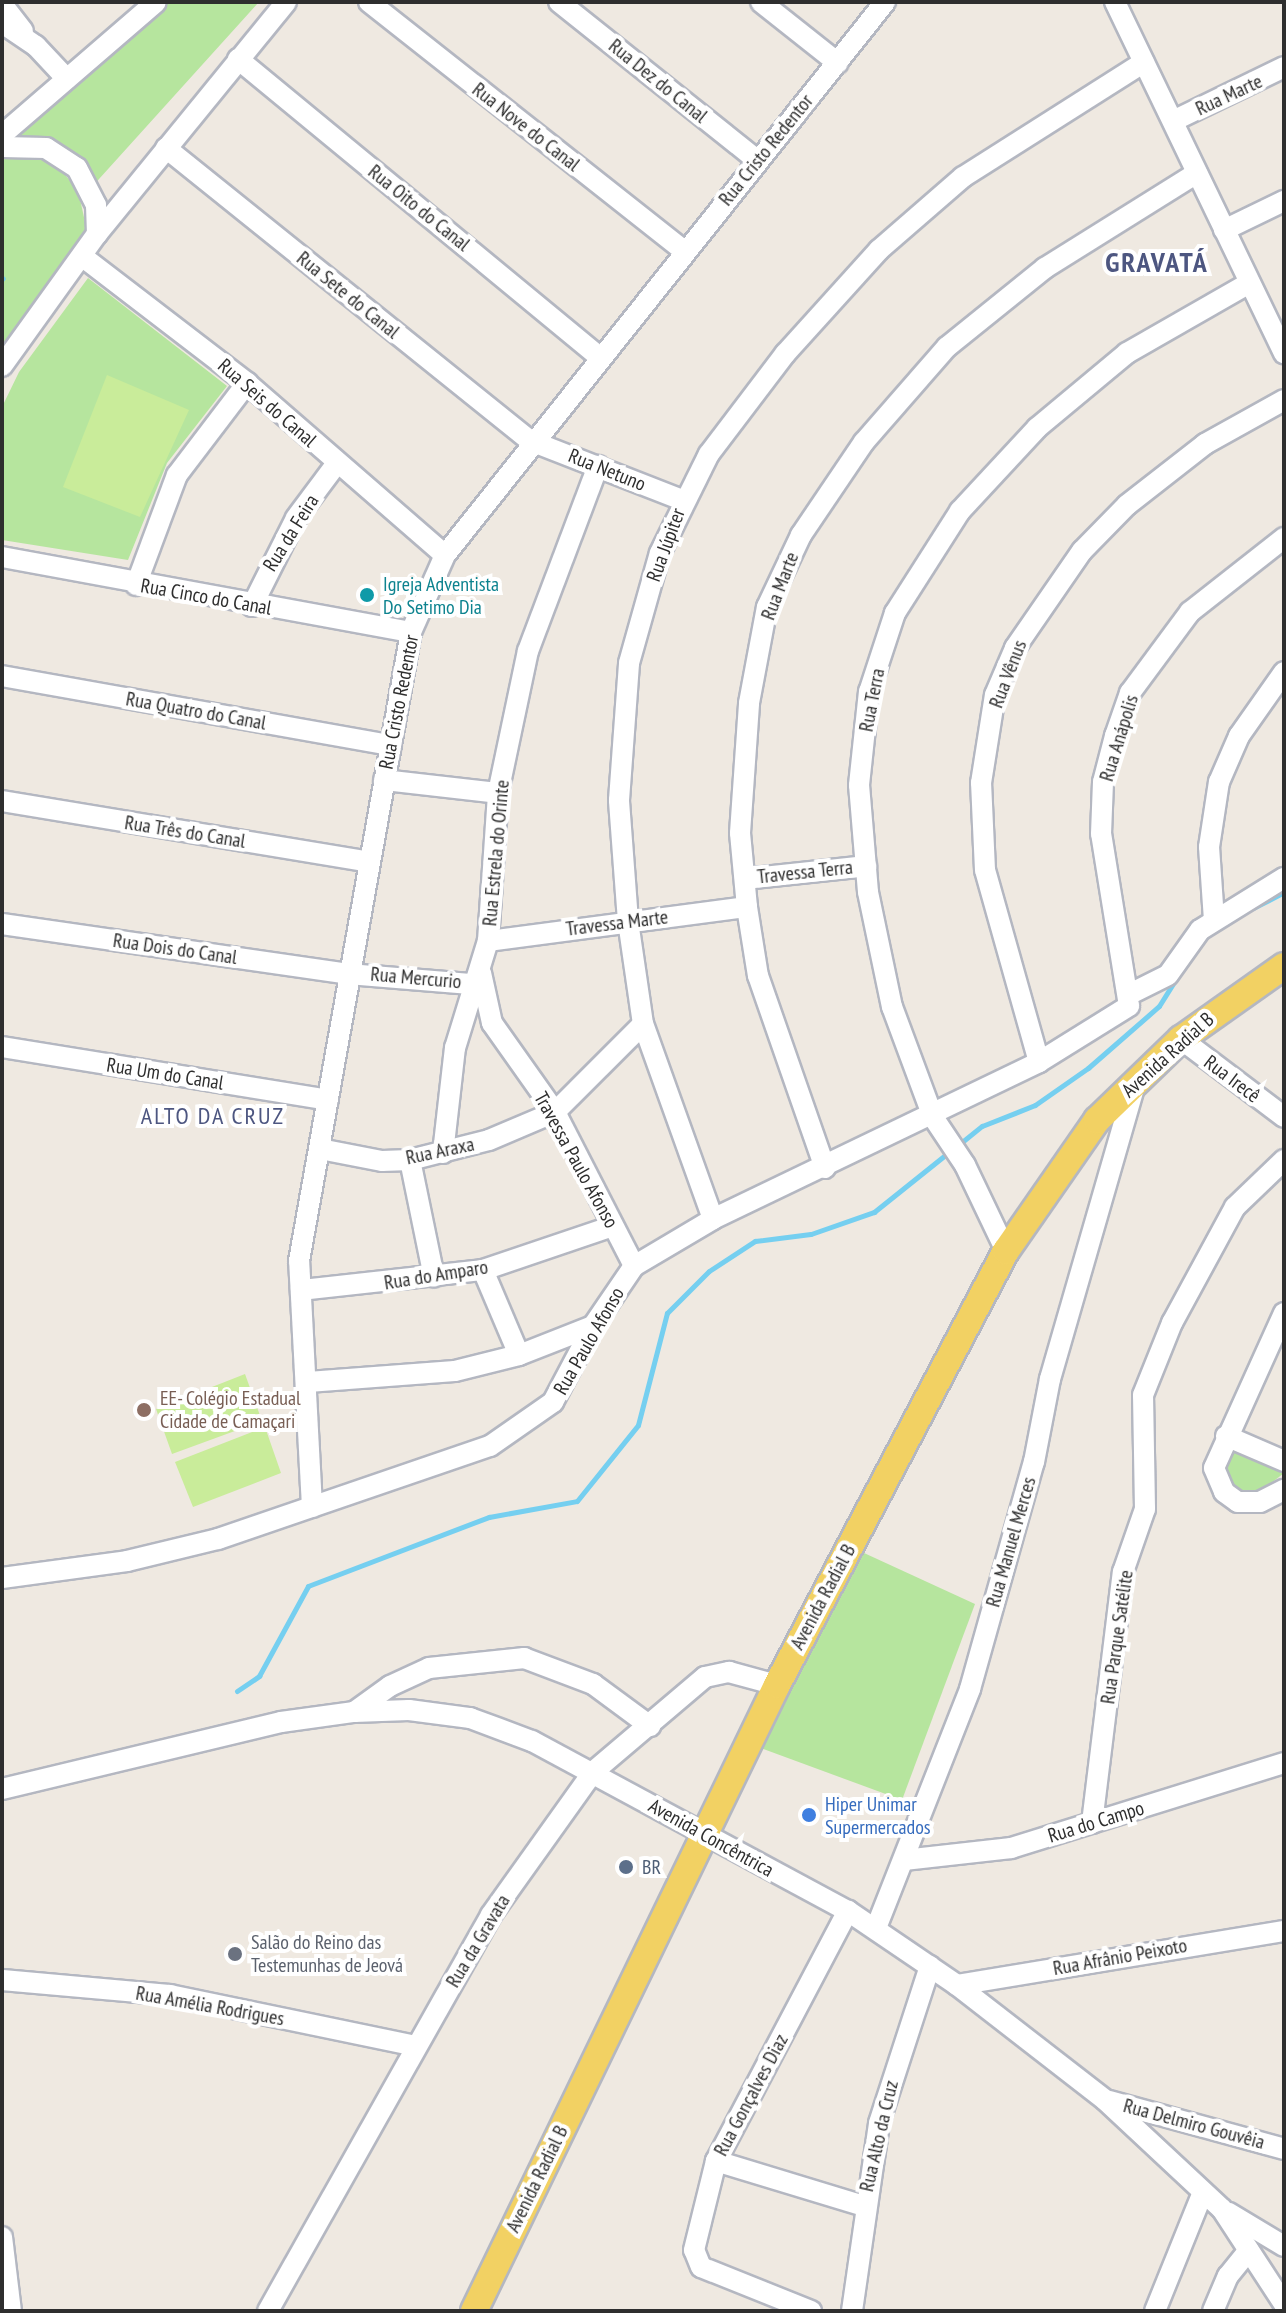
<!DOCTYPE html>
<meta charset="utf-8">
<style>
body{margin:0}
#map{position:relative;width:1286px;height:2313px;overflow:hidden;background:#efe9e1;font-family:"PT Sans Narrow",sans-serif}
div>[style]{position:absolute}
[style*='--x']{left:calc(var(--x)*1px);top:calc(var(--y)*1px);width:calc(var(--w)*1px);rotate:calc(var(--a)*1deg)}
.green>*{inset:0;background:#b6e59e}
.pitch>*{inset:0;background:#c9ec9a}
.stream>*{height:5px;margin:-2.5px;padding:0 2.5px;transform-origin:2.5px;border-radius:2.5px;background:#75cff0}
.roads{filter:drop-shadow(2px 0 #b4b7c1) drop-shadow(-2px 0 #b4b7c1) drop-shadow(0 2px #b4b7c1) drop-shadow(0 -2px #b4b7c1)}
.minor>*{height:20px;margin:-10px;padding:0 10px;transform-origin:10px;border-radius:10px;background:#fff}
.major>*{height:26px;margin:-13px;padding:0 13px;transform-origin:13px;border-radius:13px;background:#f2d163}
.dots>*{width:22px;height:22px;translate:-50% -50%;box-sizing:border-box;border:4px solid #fff;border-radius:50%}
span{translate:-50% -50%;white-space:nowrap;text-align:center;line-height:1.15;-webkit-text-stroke:8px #fff;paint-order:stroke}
.street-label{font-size:20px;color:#2e2e2e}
.culture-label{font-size:20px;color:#0d838f}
.left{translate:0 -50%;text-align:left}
.education-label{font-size:20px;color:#785e54}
.shop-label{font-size:20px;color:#366cbe}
.service-label{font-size:20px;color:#4e5e75}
.worship-label{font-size:20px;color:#5b616d}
.quarter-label{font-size:24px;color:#4d5680;letter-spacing:2px}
.district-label{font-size:28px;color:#4d5680;font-weight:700;letter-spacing:2px}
.frame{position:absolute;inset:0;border:4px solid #2e2e2e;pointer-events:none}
</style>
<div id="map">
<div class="green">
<i style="clip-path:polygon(156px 2px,259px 2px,90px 189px,46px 148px,2px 147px)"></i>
<i style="clip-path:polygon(15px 155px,44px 159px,61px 170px,78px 190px,87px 231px,2px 345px,2px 160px)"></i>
<i style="clip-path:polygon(88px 278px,227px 386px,167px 463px,128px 560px,2px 540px,2px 407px,19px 372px)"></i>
<i style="clip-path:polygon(1227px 1439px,1284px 1462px,1284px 1473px,1251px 1499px,1222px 1484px)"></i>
<i style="clip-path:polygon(851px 1547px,975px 1604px,902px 1800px,755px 1746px)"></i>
</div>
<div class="pitch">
<i style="clip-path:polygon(107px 375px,189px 410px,140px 517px,63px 487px)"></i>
<i style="clip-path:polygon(245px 1374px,262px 1421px,172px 1454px,156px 1409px)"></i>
<i style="clip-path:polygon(265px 1427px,281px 1473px,193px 1507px,175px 1462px)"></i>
</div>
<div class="stream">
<i style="--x:2;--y:279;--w:1;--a:-45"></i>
<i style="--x:1253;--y:908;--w:35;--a:-27"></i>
<i style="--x:957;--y:1146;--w:32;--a:-39"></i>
<i style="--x:982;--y:1126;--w:57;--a:-21.6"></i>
<i style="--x:1035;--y:1105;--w:65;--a:-34.9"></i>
<i style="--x:1088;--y:1068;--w:94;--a:-41.1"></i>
<i style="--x:1159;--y:1006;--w:34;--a:-58"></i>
<i style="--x:237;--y:1691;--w:27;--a:-34"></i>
<i style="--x:259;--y:1676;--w:102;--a:-61.4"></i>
<i style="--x:308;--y:1586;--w:194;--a:-20.9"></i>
<i style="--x:489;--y:1517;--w:89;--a:-10.3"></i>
<i style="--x:577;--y:1501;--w:97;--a:-51.2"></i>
<i style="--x:638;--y:1425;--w:116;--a:-75.5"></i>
<i style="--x:667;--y:1313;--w:59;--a:-45"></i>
<i style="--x:709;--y:1271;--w:55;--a:-33.1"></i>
<i style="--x:755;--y:1241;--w:56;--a:-7.1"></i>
<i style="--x:811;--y:1234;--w:67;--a:-19.2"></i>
<i style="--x:874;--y:1212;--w:96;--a:-38.7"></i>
</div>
<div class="roads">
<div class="minor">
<i style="--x:369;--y:2;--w:402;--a:38.3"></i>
<i style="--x:559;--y:2;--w:253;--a:38.6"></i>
<i style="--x:761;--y:2;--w:98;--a:38.4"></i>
<i style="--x:1115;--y:2;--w:390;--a:64.3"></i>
<i style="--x:2;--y:4;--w:34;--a:52"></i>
<i style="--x:2;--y:23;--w:41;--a:34.1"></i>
<i style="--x:36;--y:46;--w:45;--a:46.8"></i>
<i style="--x:238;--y:59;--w:468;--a:39.5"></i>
<i style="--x:1173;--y:121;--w:123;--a:-25.9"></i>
<i style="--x:2;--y:135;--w:203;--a:-40.8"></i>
<i style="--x:2;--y:147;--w:44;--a:1.3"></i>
<i style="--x:46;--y:148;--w:37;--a:33"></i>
<i style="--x:77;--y:168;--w:42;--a:62.8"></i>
<i style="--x:96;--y:205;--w:29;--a:88"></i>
<i style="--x:166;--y:148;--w:468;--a:38.8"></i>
<i style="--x:531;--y:441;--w:162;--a:21.3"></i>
<i style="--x:1224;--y:230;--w:67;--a:-25.8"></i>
<i style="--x:83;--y:257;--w:207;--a:37.5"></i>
<i style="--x:247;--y:383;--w:262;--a:41"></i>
<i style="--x:2;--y:366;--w:163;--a:-54.3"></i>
<i style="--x:97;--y:234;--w:299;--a:-50.8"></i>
<i style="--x:2;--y:557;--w:416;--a:10.4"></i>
<i style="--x:136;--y:585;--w:117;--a:-69.6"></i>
<i style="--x:177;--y:475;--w:116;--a:-52.7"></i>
<i style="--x:252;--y:606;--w:98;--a:-63.4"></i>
<i style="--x:296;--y:518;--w:69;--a:-53.3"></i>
<i style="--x:2;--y:676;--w:395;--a:10.1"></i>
<i style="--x:384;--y:780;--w:115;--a:6.5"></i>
<i style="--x:2;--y:801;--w:372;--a:9.4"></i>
<i style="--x:745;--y:879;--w:122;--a:-6.1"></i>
<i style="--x:1214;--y:920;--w:73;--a:-93.9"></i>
<i style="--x:1209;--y:847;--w:66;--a:-81.3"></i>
<i style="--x:1219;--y:782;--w:50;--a:-66.5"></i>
<i style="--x:1239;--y:736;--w:78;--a:-54.9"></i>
<i style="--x:2;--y:924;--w:350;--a:8.2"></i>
<i style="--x:348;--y:974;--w:135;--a:4.7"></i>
<i style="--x:488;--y:941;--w:261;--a:-7.5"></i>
<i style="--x:481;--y:973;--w:51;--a:77.6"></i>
<i style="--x:492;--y:1023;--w:109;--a:54.7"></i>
<i style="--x:555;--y:1112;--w:173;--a:62.8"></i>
<i style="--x:1130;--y:994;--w:42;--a:-26.6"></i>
<i style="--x:1168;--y:975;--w:55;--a:-54.6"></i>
<i style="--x:1200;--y:930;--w:99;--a:-31.8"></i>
<i style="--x:1181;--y:1039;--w:129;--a:37.1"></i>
<i style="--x:2;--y:1047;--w:330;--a:9.2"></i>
<i style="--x:1039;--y:1062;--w:199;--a:-105.7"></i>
<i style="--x:985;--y:870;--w:87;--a:-92.6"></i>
<i style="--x:981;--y:783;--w:89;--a:-81"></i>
<i style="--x:995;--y:695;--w:51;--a:-66.9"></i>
<i style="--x:1015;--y:648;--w:118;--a:-55.4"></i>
<i style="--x:1082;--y:551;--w:64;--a:-45.6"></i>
<i style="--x:1127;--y:505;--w:99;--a:-38"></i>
<i style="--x:1205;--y:444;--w:90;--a:-29.1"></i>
<i style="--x:320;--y:1149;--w:63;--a:11"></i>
<i style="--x:382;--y:1161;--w:28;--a:-2"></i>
<i style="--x:410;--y:1160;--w:81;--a:-14.2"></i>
<i style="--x:489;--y:1140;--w:72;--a:-23"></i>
<i style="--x:555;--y:1112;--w:124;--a:-45"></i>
<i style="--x:443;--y:1153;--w:106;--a:-83.5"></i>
<i style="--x:455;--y:1048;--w:112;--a:-72.9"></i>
<i style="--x:488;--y:941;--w:148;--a:-86.1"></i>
<i style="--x:498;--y:793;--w:145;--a:-78.1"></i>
<i style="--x:528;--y:651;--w:198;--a:-69.3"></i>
<i style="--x:410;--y:1160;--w:119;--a:78.4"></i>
<i style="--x:825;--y:1168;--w:203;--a:-109.2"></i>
<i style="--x:758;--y:976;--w:70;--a:-99.1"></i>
<i style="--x:747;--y:907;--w:74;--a:-95.4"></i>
<i style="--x:740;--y:833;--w:130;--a:-86"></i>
<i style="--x:749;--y:703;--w:98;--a:-79.4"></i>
<i style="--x:767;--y:607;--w:80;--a:-64.7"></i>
<i style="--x:801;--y:535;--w:112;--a:-55.9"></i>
<i style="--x:864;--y:442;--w:126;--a:-48.9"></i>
<i style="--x:947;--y:347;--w:126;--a:-38.9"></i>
<i style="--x:1045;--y:268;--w:179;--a:-32"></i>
<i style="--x:713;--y:1219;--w:207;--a:-109.7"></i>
<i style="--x:643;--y:1024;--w:104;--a:-98.3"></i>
<i style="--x:628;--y:921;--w:121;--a:-94.3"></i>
<i style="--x:619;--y:800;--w:137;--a:-85.8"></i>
<i style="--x:629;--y:663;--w:114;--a:-74.3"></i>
<i style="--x:660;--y:553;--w:110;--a:-63.7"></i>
<i style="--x:709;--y:454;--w:126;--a:-52.8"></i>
<i style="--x:785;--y:354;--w:140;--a:-47.9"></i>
<i style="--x:879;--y:250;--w:111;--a:-41"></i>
<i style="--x:963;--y:177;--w:214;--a:-32.4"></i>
<i style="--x:1006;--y:1251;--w:95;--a:-115.5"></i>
<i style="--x:965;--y:1165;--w:58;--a:-123.7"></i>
<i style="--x:933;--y:1117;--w:117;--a:-110.4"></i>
<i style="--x:892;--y:1007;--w:117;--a:-101.8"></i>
<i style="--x:868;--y:892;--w:107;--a:-94.8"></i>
<i style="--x:859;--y:785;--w:94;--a:-83.9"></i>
<i style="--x:869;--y:692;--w:83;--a:-71.8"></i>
<i style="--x:895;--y:613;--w:121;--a:-57.5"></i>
<i style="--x:960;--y:511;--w:113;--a:-47.1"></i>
<i style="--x:1037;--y:428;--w:117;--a:-39.8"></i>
<i style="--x:1127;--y:353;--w:141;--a:-29.8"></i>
<i style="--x:483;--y:1270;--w:92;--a:67"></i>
<i style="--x:301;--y:1290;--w:183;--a:-6.3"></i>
<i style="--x:483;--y:1270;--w:137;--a:-18.7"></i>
<i style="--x:1284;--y:1313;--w:170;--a:114.3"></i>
<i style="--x:1214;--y:1468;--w:26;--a:67"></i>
<i style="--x:1224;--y:1492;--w:17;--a:36"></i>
<i style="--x:1238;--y:1502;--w:22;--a:0"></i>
<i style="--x:1260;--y:1502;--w:27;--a:-27"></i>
<i style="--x:308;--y:1382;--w:147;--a:-4.3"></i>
<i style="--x:455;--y:1371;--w:66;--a:-14"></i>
<i style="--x:519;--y:1355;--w:79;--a:-21.4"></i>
<i style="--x:1226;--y:1436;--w:63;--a:23.3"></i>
<i style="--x:312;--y:1507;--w:246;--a:-93"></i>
<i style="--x:299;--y:1261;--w:639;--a:-79.9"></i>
<i style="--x:411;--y:632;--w:84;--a:-66.2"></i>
<i style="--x:445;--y:555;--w:707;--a:-51.49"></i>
<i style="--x:2;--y:1578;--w:126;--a:-7.7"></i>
<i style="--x:127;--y:1561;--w:94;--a:-13.6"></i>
<i style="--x:218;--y:1539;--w:287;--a:-18.9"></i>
<i style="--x:490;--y:1446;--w:77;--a:-34.9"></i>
<i style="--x:553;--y:1402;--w:86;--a:-62.2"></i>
<i style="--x:593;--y:1326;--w:73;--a:-55.7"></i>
<i style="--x:634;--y:1266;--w:92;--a:-30.7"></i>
<i style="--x:713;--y:1219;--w:362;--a:-25.7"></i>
<i style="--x:1039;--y:1062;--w:106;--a:-31.9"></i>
<i style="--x:1129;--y:1006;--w:174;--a:-99.2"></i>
<i style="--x:1101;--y:834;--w:52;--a:-87.8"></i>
<i style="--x:1103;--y:782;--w:48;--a:-75.4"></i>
<i style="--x:1115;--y:736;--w:46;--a:-70.8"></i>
<i style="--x:1130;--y:693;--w:101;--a:-53.5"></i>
<i style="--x:1190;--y:612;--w:120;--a:-38.2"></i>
<i style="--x:354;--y:1712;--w:44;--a:-35.8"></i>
<i style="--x:390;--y:1686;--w:43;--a:-24.8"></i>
<i style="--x:429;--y:1668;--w:96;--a:-6"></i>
<i style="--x:524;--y:1658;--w:74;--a:20.6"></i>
<i style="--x:593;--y:1684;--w:71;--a:36.4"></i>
<i style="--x:2;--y:1789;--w:287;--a:-13.5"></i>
<i style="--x:281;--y:1722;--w:74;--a:-7.8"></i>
<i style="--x:354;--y:1712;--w:55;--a:-2.1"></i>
<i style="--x:409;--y:1710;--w:62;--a:7.5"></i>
<i style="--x:470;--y:1718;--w:66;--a:20.4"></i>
<i style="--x:532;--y:1741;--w:359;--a:28.3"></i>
<i style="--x:848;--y:1911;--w:132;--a:34.2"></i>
<i style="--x:957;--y:1985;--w:187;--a:37.8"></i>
<i style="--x:1105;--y:2100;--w:160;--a:43"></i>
<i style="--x:1222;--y:2209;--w:113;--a:56.9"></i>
<i style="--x:1092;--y:1823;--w:253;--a:-83"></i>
<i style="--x:1123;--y:1572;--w:67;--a:-70.8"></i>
<i style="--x:1145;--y:1509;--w:114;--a:-91"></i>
<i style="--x:1143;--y:1395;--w:78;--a:-68.1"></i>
<i style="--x:1172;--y:1323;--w:132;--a:-61.5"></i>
<i style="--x:1235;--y:1207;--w:68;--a:-43.8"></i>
<i style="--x:904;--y:1860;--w:108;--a:-6.4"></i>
<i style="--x:1011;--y:1848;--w:286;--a:-17.3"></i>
<i style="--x:876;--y:1928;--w:257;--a:-68.5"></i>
<i style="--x:970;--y:1689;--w:236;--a:-74.3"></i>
<i style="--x:1034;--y:1462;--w:85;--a:-79.1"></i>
<i style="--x:1050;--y:1379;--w:310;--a:-73.9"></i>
<i style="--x:2;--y:1980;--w:169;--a:5.1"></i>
<i style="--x:170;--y:1995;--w:251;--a:11.7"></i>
<i style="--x:957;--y:1985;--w:331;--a:-9.4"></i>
<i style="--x:1109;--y:2101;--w:181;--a:15.3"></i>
<i style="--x:716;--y:2161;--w:155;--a:16.9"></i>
<i style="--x:1229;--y:2213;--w:64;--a:31"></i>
<i style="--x:2;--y:2237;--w:75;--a:83.1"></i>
<i style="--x:268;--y:2311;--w:454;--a:-60.6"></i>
<i style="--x:491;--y:1915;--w:176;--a:-54.5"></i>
<i style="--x:593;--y:1772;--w:147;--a:-40.3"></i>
<i style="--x:705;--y:1677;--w:25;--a:-12"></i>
<i style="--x:729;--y:1672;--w:50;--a:15.2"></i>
<i style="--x:811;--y:2311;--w:118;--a:-158.2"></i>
<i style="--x:701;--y:2267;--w:18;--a:-112"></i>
<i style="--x:694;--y:2250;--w:92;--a:-76.1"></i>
<i style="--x:716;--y:2161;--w:283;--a:-62.2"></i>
<i style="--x:852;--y:2311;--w:190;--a:-81.8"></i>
<i style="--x:879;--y:2123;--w:165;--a:-72"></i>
<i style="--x:1155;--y:2311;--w:128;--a:-68"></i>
<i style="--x:1213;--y:2311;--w:38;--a:-67"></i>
<i style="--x:1228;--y:2276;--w:33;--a:-51"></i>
</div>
<div class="major">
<i style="--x:474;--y:2311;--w:695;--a:-64.17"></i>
<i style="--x:777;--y:1685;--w:491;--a:-62.2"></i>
<i style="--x:1006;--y:1251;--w:160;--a:-55.2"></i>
<i style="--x:1097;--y:1120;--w:117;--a:-44"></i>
<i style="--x:1181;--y:1039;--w:126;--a:-35.3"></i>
</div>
</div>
<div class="dots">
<i style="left:367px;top:595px;background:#0f9aa8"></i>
<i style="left:144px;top:1410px;background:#8d6e63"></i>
<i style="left:809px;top:1815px;background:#3f7fe0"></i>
<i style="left:626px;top:1867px;background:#5c6f8a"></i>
<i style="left:235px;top:1954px;background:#6b7280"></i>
</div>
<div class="street-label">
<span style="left:658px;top:81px;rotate:39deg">Rua Dez do Canal</span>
<span style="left:1229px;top:95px;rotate:-25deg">Rua Marte</span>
<span style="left:526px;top:127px;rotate:38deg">Rua Nove do Canal</span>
<span style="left:766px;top:150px;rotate:-51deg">Rua Cristo Redentor</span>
<span style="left:419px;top:208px;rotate:39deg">Rua Oito do Canal</span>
<span style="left:348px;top:295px;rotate:39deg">Rua Sete do Canal</span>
<span style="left:267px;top:403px;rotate:41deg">Rua Seis do Canal</span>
<span style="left:607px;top:470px;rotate:22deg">Rua Netuno</span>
<span style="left:291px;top:533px;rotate:-58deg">Rua da Feira</span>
<span style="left:666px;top:545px;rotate:-70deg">Rua Júpiter</span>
<span style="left:780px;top:586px;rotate:-69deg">Rua Marte</span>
<span style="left:206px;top:597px;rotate:10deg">Rua Cinco do Canal</span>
<span style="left:1008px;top:674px;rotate:-69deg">Rua Vênus</span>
<span style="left:872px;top:700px;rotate:-79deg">Rua Terra</span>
<span style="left:399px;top:702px;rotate:-79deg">Rua Cristo Redentor</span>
<span style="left:196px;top:711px;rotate:10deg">Rua Quatro do Canal</span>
<span style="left:1119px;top:738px;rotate:-73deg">Rua Anápolis</span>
<span style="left:185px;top:832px;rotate:9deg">Rua Três do Canal</span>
<span style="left:496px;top:853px;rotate:-85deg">Rua Estrela do Orinte</span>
<span style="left:805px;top:872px;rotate:-6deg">Travessa Terra</span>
<span style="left:617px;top:923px;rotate:-7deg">Travessa Marte</span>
<span style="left:175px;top:949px;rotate:8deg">Rua Dois do Canal</span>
<span style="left:416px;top:978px;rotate:5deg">Rua Mercurio</span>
<span style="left:1168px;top:1055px;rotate:-42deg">Avenida Radial B</span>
<span style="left:165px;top:1074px;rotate:9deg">Rua Um do Canal</span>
<span style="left:1232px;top:1079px;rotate:37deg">Rua Irecê</span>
<span style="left:440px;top:1151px;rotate:-12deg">Rua Araxa</span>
<span style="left:576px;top:1160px;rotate:61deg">Travessa Paulo Afonso</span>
<span style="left:436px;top:1275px;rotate:-9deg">Rua do Amparo</span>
<span style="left:589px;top:1341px;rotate:-60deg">Rua Paulo Afonso</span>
<span style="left:1011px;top:1542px;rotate:-74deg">Rua Manuel Merces</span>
<span style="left:823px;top:1597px;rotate:-62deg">Avenida Radial B</span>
<span style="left:1117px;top:1637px;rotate:-82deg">Rua Parque Satélite</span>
<span style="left:1096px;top:1822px;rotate:-17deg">Rua do Campo</span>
<span style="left:711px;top:1838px;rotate:29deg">Avenida Concêntrica</span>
<span style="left:478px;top:1941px;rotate:-59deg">Rua da Gravata</span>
<span style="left:1120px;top:1957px;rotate:-10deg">Rua Afrânio Peixoto</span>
<span style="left:210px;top:2006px;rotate:10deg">Rua Amélia Rodrigues</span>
<span style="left:751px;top:2095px;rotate:-62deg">Rua Gonçalves Diaz</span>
<span style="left:1194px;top:2124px;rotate:15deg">Rua Delmiro Gouvêia</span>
<span style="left:879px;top:2136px;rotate:-77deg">Rua Alto da Cruz</span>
<span style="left:537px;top:2179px;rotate:-64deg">Avenida Radial B</span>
</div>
<div class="culture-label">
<span class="left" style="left:383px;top:596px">Igreja Adventista<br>Do Setimo Dia</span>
</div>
<div class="education-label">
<span class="left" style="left:160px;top:1410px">EE- Colégio Estadual<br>Cidade de Camaçari</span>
</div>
<div class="shop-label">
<span class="left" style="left:825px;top:1816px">Hiper Unimar<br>Supermercados</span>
</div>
<div class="service-label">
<span class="left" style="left:642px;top:1867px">BR</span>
</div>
<div class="worship-label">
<span class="left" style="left:251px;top:1954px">Salão do Reino das<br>Testemunhas de Jeová</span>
</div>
<div class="quarter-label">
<span style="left:213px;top:1116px">ALTO DA CRUZ</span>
</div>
<div class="district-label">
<span style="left:1157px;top:262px">GRAVATÁ</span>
</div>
<div class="frame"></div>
</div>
